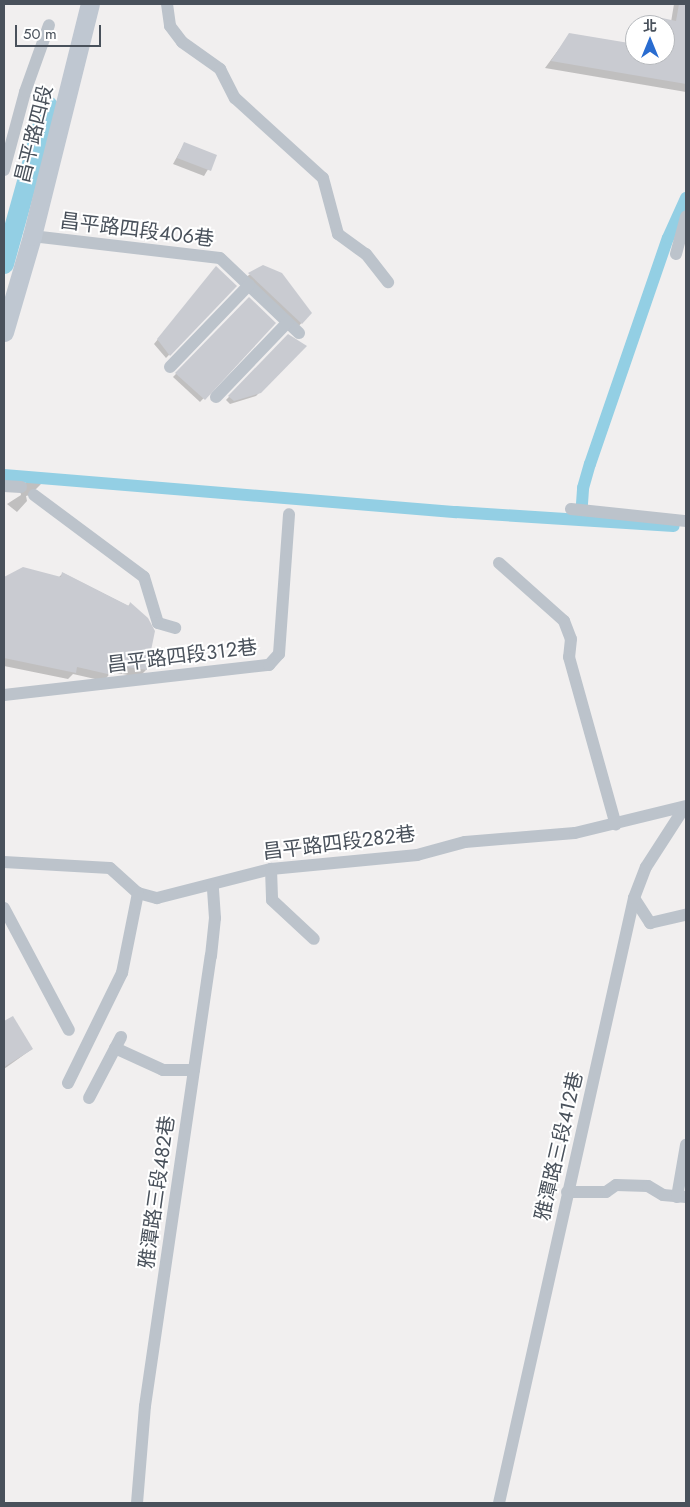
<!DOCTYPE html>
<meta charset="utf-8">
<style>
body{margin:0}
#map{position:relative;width:690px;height:1507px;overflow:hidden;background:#f1efef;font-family:Jost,"Noto Sans TC",sans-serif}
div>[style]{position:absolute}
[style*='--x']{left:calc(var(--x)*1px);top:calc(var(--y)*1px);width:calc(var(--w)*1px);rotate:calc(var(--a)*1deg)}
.shadow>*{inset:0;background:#0003}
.canal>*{height:12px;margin:-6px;padding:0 6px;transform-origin:6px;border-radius:6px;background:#93cfe4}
.river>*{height:20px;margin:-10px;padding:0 10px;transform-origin:10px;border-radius:10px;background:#93cfe4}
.building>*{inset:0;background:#c9cbd1}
.street>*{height:12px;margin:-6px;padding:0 6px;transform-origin:6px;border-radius:6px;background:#bcc3cb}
.secondary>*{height:19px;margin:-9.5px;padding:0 9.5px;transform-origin:9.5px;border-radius:9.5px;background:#bfc7d1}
span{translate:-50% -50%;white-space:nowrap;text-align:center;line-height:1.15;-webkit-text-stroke:4px #fff;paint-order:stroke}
.street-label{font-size:20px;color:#49515b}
.frame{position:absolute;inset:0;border:5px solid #49515b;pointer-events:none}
.north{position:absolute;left:625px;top:15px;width:50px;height:50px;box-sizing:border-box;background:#fff;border:1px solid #b6b9bd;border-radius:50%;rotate:0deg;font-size:14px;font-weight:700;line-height:20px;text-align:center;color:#49515b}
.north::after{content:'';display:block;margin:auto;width:18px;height:22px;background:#2a6cd0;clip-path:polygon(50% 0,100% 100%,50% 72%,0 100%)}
.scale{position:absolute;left:15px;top:25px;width:86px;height:22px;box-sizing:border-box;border:2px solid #49515b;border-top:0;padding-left:6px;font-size:15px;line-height:18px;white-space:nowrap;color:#49515b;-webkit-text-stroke:4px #fff;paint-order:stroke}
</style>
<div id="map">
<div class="shadow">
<i style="clip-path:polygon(674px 4px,686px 4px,686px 92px,545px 68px,570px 34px,635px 45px,635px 55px,665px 55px,665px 25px,641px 25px,649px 17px,671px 22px)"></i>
<i style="clip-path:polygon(184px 144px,216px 156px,204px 176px,173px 164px)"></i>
<i style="clip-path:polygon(263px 266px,310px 313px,298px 327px,246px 277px)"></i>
<i style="clip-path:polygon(213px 271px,235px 286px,166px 358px,154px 344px)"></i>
<i style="clip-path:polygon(249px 298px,274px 323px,200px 402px,173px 377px)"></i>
<i style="clip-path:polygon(288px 335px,305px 346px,256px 396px,230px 404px,226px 400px)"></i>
<i style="clip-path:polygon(32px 476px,41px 484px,30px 495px,26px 496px,27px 501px,17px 512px,7px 504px,21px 495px,20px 489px)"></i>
<i style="clip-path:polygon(19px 573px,58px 578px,63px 573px,128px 606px,130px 604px,146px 670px,139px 677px,111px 672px,104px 681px,73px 674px,68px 679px,4px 666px,4px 578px)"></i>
<i style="clip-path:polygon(13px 1018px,32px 1049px,4px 1069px,4px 1023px)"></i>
</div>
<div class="canal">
<i style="--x:4;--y:475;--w:454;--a:4.7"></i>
<i style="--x:456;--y:512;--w:218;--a:3.7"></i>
<i style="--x:581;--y:518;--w:30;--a:-86"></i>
<i style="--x:583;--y:488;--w:25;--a:-74"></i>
<i style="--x:590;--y:464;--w:239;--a:-71"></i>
<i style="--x:668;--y:238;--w:44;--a:-65.8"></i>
</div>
<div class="river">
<i style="--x:4;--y:264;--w:164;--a:-74.4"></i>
</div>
<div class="building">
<i style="clip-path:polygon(679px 4px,686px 4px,686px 84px,551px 61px,569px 33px,635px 44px,635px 55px,665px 55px,665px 25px,646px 25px,648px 15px,676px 21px)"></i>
<i style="clip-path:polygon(184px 142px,217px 155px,211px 171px,177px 158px)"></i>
<i style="clip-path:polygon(263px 265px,282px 273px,312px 313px,302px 324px,248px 273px)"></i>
<i style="clip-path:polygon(216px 266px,237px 286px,170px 356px,157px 339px)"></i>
<i style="clip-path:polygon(249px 297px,276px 323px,205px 400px,175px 373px)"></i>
<i style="clip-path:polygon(288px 334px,307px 346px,261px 393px,234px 401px,228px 396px)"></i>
<i style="clip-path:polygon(23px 567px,61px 577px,62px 572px,129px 606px,130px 602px,148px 618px,155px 631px,147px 670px,114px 665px,112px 675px,77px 667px,76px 673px,4px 658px,4px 577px)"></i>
<i style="clip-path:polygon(13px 1016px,33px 1049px,4px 1067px,4px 1021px)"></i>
</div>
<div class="street">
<i style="--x:167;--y:4;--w:22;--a:82"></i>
<i style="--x:170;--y:26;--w:20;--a:53"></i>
<i style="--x:182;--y:42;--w:47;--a:35.4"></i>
<i style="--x:220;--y:69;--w:33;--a:63"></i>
<i style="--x:235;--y:98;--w:119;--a:42.3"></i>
<i style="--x:323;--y:178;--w:58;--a:75"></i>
<i style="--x:338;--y:234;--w:34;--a:36"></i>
<i style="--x:366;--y:254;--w:36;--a:52"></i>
<i style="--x:4;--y:170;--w:81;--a:-74.9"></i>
<i style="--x:25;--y:92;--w:71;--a:-70.3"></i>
<i style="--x:32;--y:236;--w:189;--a:6.7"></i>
<i style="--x:220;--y:258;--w:109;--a:43.5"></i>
<i style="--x:676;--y:254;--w:39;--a:-75"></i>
<i style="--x:170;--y:367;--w:114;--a:-46.1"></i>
<i style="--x:216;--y:397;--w:103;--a:-46.2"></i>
<i style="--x:4;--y:486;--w:17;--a:3"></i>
<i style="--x:34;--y:495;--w:137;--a:36.7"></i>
<i style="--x:144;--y:577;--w:48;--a:73.1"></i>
<i style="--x:158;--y:623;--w:18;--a:16"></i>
<i style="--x:571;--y:509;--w:116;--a:6"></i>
<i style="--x:499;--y:563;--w:87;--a:41.7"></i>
<i style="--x:564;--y:621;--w:19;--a:69"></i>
<i style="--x:571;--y:639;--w:18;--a:96"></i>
<i style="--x:569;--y:657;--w:174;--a:74.4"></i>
<i style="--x:4;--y:695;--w:267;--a:-6.5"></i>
<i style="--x:269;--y:665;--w:15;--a:-48"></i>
<i style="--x:279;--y:654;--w:140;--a:-85.9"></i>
<i style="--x:4;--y:862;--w:106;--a:3.2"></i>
<i style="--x:110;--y:868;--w:38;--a:42"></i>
<i style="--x:138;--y:893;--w:20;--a:15"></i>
<i style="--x:157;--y:898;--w:118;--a:-14.3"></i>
<i style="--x:271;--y:869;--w:147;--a:-5.5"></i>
<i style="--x:417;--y:855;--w:50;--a:-15.2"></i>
<i style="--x:465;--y:842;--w:110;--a:-4.7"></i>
<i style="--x:575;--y:833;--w:114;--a:-13.7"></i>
<i style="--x:271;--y:869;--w:31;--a:88"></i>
<i style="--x:272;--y:900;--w:57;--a:42.9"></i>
<i style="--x:634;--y:898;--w:30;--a:57"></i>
<i style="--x:650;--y:923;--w:37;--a:-13"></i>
<i style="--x:4;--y:908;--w:138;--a:62"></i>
<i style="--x:115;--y:1048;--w:53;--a:24.6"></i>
<i style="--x:163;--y:1070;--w:31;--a:0"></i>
<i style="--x:68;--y:1083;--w:123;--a:-63.9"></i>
<i style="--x:122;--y:973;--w:82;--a:-78.7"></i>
<i style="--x:89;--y:1098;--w:69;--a:-62.3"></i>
<i style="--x:567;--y:1192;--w:39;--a:0"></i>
<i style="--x:606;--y:1192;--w:12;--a:-35"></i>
<i style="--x:616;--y:1185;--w:32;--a:2"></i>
<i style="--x:648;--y:1186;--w:17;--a:31"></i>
<i style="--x:663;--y:1195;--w:23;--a:5"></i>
<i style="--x:677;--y:1197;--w:53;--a:-80.2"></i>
<i style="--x:137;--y:1503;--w:97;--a:-85.3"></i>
<i style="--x:145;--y:1406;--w:455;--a:-81.7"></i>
<i style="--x:211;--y:956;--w:38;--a:-84"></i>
<i style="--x:215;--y:918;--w:32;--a:-94"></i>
<i style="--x:499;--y:1503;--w:620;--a:-77.42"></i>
<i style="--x:634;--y:898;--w:33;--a:-69"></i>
<i style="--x:646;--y:867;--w:70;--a:-57.2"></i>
</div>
<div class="secondary">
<i style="--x:4;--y:332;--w:100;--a:-73.7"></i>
<i style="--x:32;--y:236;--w:239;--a:-76"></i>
</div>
<div class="street-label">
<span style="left:34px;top:134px;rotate:-76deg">昌平路四段</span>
<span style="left:137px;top:230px;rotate:7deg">昌平路四段406巷</span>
<span style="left:182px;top:656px;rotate:-7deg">昌平路四段312巷</span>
<span style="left:339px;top:843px;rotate:-7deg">昌平路四段282巷</span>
<span style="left:559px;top:1146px;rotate:-77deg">雅潭路三段412巷</span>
<span style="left:157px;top:1192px;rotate:-82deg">雅潭路三段482巷</span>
</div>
<div class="frame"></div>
<div class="north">北</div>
<div class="scale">50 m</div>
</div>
